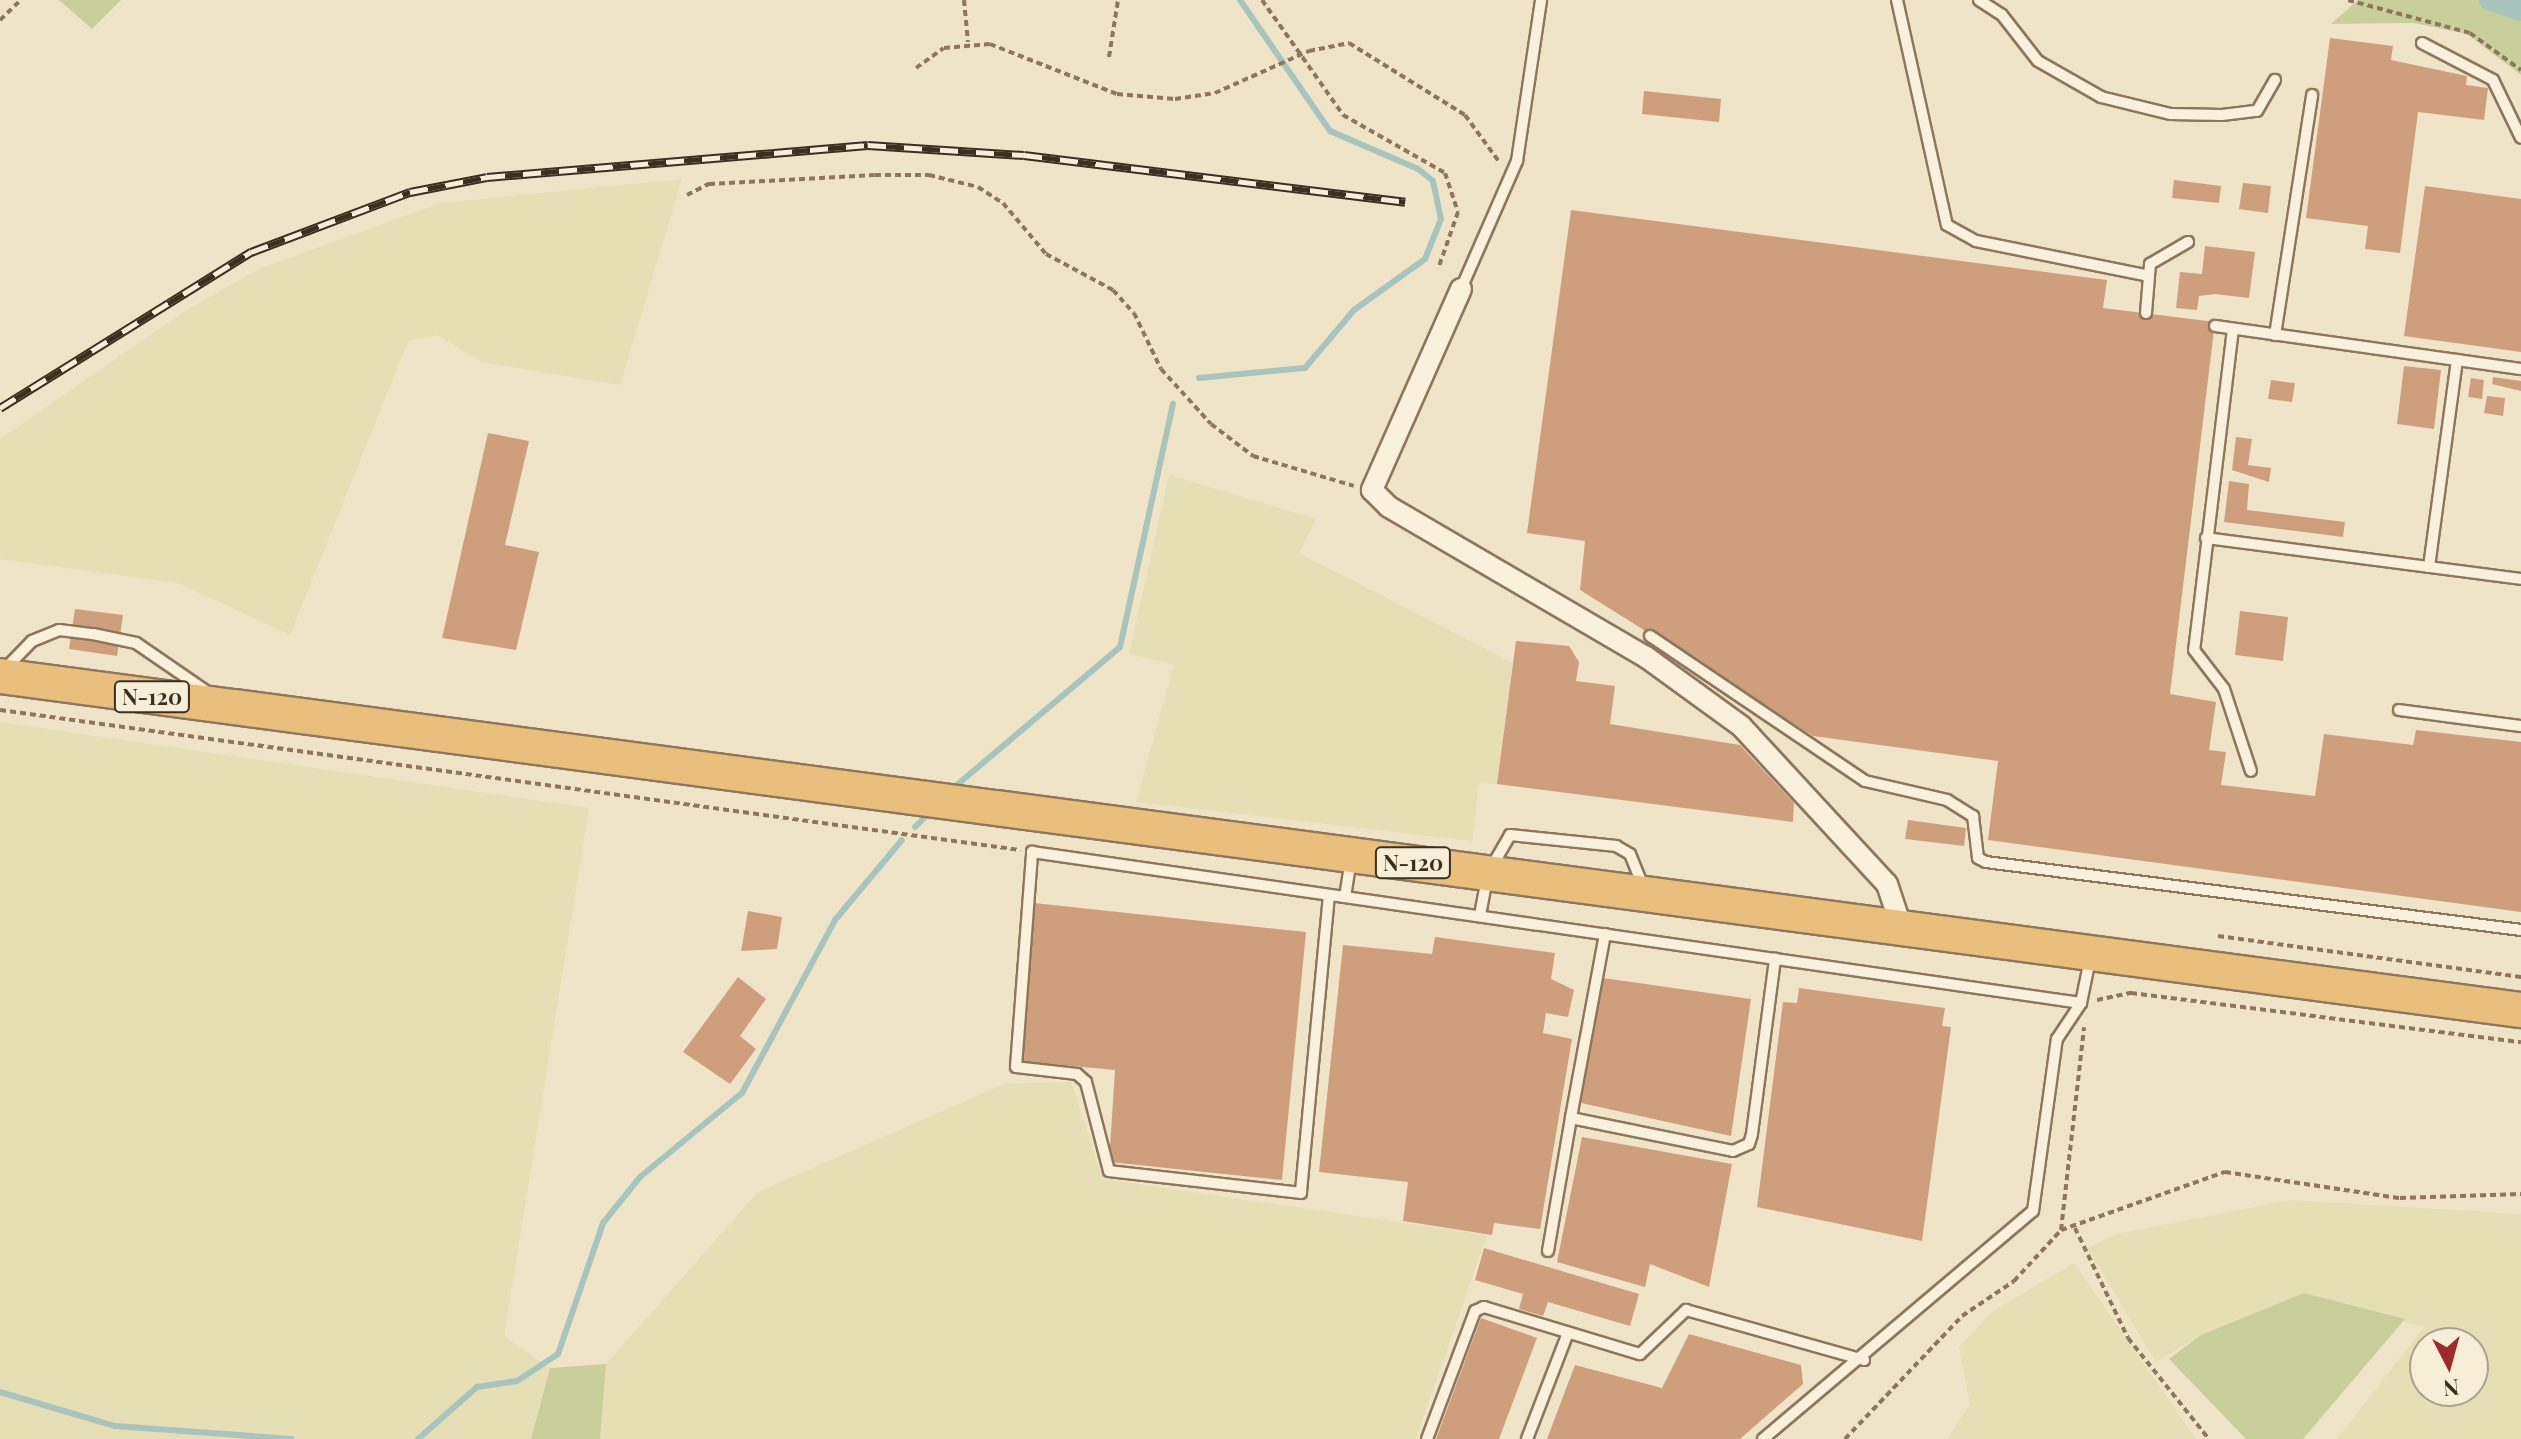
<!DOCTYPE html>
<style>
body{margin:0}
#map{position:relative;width:2521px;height:1439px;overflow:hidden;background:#f0e4c8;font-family:"Playfair Display",serif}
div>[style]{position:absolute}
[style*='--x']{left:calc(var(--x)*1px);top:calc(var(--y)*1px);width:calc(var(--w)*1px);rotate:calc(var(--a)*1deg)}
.farmland>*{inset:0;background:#e6deb5}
.green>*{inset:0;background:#c9cf9b}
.stream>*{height:6px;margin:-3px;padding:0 3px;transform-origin:3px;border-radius:3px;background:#a9c4bc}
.canal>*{height:20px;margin:-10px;padding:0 10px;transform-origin:10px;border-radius:10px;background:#a9c4bc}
.building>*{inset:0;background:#cf9f7d}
.path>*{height:4px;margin-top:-2px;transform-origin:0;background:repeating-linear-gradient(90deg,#8d765c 0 6px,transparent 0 10px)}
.roads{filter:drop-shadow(2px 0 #8d765c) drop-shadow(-2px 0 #8d765c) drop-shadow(0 2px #8d765c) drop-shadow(0 -2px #8d765c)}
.service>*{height:10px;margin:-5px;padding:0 5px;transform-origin:5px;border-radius:5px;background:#faf1dc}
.minor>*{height:20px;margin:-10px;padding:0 10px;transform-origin:10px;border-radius:10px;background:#faf1dc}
.trunk>*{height:34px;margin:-17px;padding:0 17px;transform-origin:17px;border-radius:17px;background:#eabe7c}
.rail>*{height:9px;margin-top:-4.5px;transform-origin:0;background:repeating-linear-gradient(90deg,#f7eed8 0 18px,#3d2e20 0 36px);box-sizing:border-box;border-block:2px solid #3d2e20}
span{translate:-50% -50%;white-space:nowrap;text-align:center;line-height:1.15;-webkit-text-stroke:8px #f7eed8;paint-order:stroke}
.shield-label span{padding:2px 6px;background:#f7eed8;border:2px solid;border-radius:6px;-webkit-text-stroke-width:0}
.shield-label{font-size:22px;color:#3d2e20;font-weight:700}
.north{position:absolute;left:2409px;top:1327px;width:80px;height:80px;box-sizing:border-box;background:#f7eed8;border:2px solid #ada18e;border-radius:50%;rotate:174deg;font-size:22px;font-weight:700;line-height:32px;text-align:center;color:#3d2e20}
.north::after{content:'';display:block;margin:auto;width:28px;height:36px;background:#9e2a2b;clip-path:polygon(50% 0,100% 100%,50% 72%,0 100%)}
</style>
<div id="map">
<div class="farmland">
<i style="clip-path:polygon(682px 179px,620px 385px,482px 362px,437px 335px,408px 341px,290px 635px,178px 583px,0 559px,0 439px,185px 311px,261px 268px,441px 203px)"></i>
<i style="clip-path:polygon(1169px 475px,1316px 519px,1299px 553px,1513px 663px,1497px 784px,1479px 783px,1472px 841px,1136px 802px,1174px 665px,1129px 654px)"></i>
<i style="clip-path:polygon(0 722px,589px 808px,504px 1336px,550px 1368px,531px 1439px,0 1439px)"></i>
<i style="clip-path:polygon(1071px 1082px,1103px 1179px,1487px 1235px,1416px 1439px,600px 1439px,606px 1364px,758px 1192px,1004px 1084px)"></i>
<i style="clip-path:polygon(evenodd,2291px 1200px,2521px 1214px,2521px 1439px,2337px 1439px,2424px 1327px,2305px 1293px,2201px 1335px,2156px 1362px,2087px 1248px,2117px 1234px,2291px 1200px,2425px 1343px,2473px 1343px,2473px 1391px,2425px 1391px,2425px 1343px)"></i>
<i style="clip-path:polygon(2074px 1263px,2196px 1439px,1947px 1439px,1970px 1404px,1959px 1347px,1993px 1311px)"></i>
</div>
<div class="green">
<i style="clip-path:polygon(59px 0,121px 0,92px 29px)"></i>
<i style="clip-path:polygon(2358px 0,2521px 0,2521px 75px,2467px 34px,2414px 23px,2331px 24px)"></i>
<i style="clip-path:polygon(2304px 1293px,2405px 1319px,2303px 1439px,2246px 1439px,2169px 1359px,2201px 1335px)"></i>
<i style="clip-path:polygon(606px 1364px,600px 1439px,531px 1439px,550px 1368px)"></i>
</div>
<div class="stream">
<i style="--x:1199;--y:378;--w:106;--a:-5.4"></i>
<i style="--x:1305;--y:368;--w:76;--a:-49.8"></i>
<i style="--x:1354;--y:310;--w:87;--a:-35.7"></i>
<i style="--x:1425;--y:259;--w:43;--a:-68.2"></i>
<i style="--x:1441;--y:219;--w:39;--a:-102"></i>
<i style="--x:1433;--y:181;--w:19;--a:-141"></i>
<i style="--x:1418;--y:169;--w:96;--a:-156.6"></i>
<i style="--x:1330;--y:131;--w:159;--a:-124.5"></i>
<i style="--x:958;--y:784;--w:212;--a:-40.2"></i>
<i style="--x:1120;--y:647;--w:249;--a:-77.7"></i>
<i style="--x:915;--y:827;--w:16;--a:-45"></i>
<i style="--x:0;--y:1392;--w:120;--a:16.5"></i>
<i style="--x:115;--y:1426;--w:177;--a:4.2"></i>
<i style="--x:418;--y:1439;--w:79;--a:-41.4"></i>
<i style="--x:477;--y:1387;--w:40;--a:-8.5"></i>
<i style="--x:517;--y:1381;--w:49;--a:-33.4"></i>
<i style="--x:558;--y:1354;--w:139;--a:-71"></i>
<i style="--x:603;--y:1223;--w:59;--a:-51.2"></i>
<i style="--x:640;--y:1177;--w:132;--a:-39.5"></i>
<i style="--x:742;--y:1093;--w:196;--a:-61.7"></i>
<i style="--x:835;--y:920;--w:104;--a:-50.1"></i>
</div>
<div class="canal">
<i style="--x:2489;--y:0;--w:34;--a:19"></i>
</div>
<div class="building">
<i style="clip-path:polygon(2330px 38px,2393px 46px,2391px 60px,2467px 76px,2466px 85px,2488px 88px,2484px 120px,2418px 112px,2400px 253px,2365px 249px,2368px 226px,2306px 218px)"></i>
<i style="clip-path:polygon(1644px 91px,1721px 99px,1719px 122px,1642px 114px)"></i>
<i style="clip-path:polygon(2174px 180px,2221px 186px,2219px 203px,2172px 198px)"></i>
<i style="clip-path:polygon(2243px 183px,2271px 186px,2268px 213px,2239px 209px)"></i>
<i style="clip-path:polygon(2425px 186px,2521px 199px,2521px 352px,2404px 336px)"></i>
<i style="clip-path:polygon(1571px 210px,2107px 280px,2103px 308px,2215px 322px,2170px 694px,2216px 702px,2209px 750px,2226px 752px,2221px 785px,2315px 796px,2324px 734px,2413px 745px,2416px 730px,2521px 742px,2521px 912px,1988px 840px,1998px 761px,1813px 736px,1580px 590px,1585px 541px,1527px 533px)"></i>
<i style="clip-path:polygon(2205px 246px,2255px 252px,2249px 298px,2215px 294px,2199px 296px,2197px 310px,2176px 308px,2180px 272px,2202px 274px)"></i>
<i style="clip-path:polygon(2404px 366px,2441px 370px,2434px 429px,2397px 424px)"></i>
<i style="clip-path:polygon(2493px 377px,2521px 381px,2521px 391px,2492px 384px)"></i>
<i style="clip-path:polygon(2471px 378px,2484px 380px,2482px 399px,2468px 397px)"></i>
<i style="clip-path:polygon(2271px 380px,2295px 383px,2292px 402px,2268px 399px)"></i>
<i style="clip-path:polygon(2487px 396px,2505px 398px,2503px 416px,2484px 413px)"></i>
<i style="clip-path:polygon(488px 433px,529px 441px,505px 545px,539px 552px,516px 650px,442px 638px)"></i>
<i style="clip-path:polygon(2236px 437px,2252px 439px,2248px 465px,2271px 468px,2269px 482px,2232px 470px)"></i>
<i style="clip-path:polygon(2229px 481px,2249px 484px,2247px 510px,2345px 522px,2343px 537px,2224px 522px)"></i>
<i style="clip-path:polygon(75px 609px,123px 615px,117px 656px,69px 649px)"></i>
<i style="clip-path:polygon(2240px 611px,2288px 617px,2283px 661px,2235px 655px)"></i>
<i style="clip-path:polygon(1516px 641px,1569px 646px,1579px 662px,1576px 681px,1615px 686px,1610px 724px,1740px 745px,1794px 803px,1793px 822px,1497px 784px)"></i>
<i style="clip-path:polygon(1908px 820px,1966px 828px,1964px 846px,1905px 839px)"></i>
<i style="clip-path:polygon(1034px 903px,1306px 932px,1282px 1180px,1109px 1162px,1115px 1070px,1019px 1061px)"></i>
<i style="clip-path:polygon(748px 911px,782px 917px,777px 949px,741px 951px)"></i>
<i style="clip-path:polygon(1435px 937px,1555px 953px,1551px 979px,1574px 990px,1568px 1017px,1546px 1013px,1543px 1033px,1572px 1039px,1540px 1229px,1494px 1223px,1492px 1235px,1403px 1221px,1408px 1182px,1319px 1172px,1343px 945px,1432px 954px)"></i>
<i style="clip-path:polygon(738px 977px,766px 999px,740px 1036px,756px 1049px,730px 1084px,683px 1052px)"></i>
<i style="clip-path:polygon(1603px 978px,1751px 999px,1731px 1136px,1581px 1103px)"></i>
<i style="clip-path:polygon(1799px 988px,1945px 1008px,1942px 1026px,1951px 1027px,1922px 1241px,1757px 1207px,1783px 1002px,1797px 1003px)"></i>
<i style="clip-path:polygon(1582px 1137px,1732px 1164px,1709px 1287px,1650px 1264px,1645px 1287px,1557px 1262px)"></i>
<i style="clip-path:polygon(1484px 1248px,1639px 1294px,1630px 1326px,1548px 1302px,1543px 1316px,1519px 1309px,1523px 1294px,1475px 1280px)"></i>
<i style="clip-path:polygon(1481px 1318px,1537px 1338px,1499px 1439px,1436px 1439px)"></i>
<i style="clip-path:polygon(1689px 1334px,1801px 1365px,1803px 1384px,1740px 1439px,1547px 1439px,1575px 1365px,1662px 1388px)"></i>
</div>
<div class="path">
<i style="--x:964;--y:0;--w:42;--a:84.6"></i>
<i style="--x:1262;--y:0;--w:141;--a:54.8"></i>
<i style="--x:1343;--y:115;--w:117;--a:29.6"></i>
<i style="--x:1445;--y:173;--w:41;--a:71.6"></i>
<i style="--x:1458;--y:212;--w:60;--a:109.3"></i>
<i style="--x:2348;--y:0;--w:126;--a:15.1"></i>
<i style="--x:2470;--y:33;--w:63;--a:36"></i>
<i style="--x:0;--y:20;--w:29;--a:-44"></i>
<i style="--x:1109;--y:57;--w:58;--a:-81"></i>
<i style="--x:916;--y:68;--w:34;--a:-36"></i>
<i style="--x:944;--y:48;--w:46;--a:-5"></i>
<i style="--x:990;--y:44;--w:136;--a:21.5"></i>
<i style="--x:1117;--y:94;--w:58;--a:4.9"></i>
<i style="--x:1175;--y:99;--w:40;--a:-8.5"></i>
<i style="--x:1215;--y:93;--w:103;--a:-24.1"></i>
<i style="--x:1309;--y:51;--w:41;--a:-11.3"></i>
<i style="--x:1349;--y:43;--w:137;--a:31.8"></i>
<i style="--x:1465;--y:115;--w:59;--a:53.9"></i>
<i style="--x:687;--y:195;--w:25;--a:-27"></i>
<i style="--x:709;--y:184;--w:166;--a:-3.1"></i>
<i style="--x:875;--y:175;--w:54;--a:0"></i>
<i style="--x:929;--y:175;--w:50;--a:13.8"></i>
<i style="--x:978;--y:187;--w:30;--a:33"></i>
<i style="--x:1003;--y:203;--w:67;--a:49.9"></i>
<i style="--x:1046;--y:254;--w:76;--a:28.2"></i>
<i style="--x:1113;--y:290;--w:31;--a:48"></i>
<i style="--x:1134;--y:313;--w:62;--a:64.3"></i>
<i style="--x:1161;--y:369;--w:74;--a:47.7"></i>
<i style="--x:1211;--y:424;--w:53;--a:37.3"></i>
<i style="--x:1253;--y:456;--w:105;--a:16.5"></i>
<i style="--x:0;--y:710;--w:1030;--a:7.82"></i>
<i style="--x:2218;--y:936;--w:306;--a:7.7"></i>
<i style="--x:2097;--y:1000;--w:35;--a:-12"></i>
<i style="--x:2131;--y:993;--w:393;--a:7.2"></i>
<i style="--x:2075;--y:1228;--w:122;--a:64.3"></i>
<i style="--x:2128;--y:1338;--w:129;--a:51.3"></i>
<i style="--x:2061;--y:1230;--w:174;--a:-19.5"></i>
<i style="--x:2225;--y:1172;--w:177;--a:8.5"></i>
<i style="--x:2400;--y:1198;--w:121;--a:-1.9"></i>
<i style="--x:1845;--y:1439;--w:170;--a:-46.4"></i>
<i style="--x:1962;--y:1316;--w:63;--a:-33.9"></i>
<i style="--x:2014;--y:1281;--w:69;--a:-47.3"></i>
<i style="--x:2061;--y:1230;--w:204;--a:-83.5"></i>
</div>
<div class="roads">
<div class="service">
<i style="--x:1897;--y:0;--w:230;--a:77.5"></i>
<i style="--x:1947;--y:225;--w:33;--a:29"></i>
<i style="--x:1976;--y:241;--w:172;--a:11.4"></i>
<i style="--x:1979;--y:0;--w:27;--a:33"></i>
<i style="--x:2002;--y:15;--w:58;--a:52"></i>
<i style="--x:2038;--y:61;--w:73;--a:29.7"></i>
<i style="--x:2101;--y:97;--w:72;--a:13.7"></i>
<i style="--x:2171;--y:114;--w:51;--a:1.1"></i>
<i style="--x:2222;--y:115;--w:35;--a:-7"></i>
<i style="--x:2257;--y:111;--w:36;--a:-60"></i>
<i style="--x:2422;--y:43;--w:80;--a:27.5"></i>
<i style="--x:2493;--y:80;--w:64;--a:64.2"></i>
<i style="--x:1461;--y:289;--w:140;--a:-66.4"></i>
<i style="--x:1517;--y:161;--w:163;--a:-81.5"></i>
<i style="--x:2146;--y:313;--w:49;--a:-85.3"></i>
<i style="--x:2150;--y:264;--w:44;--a:-30.1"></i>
<i style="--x:2215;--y:326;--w:309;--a:8"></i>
<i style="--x:2233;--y:329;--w:323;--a:96.9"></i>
<i style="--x:2194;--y:650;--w:49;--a:52.4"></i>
<i style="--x:2224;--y:689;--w:86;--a:71.8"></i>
<i style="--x:2275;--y:335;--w:243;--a:-81.2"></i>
<i style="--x:2206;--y:538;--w:318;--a:7.4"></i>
<i style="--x:2429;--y:567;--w:209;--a:-82.3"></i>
<i style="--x:1650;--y:636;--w:259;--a:34"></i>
<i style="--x:1865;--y:781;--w:84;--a:13"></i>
<i style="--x:1947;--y:800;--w:31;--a:32"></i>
<i style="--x:1973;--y:816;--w:42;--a:83.2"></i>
<i style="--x:1978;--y:858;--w:9;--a:27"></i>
<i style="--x:1986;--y:862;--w:539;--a:7.24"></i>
<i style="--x:4;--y:670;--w:40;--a:-46"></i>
<i style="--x:32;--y:641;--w:29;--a:-22"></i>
<i style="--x:59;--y:630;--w:34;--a:7"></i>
<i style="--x:93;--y:634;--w:44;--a:11.8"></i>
<i style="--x:136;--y:643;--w:85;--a:34.4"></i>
<i style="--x:2399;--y:710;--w:123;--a:7.5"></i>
<i style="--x:1329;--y:895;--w:299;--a:95.4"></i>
<i style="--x:1301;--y:1193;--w:193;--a:-173.5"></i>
<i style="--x:1109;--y:1171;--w:92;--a:-104.5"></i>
<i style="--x:1086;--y:1082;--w:12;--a:-138"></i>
<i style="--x:1077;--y:1074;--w:61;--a:-173.5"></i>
<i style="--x:1016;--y:1067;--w:216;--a:-85.7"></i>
<i style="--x:1032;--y:852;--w:1060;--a:8.19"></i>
<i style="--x:1345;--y:897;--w:37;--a:-81"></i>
<i style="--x:1480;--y:915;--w:43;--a:-79.2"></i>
<i style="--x:1488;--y:873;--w:44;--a:-59.9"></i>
<i style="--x:1510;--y:835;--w:107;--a:5.9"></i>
<i style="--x:1616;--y:846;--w:16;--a:30"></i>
<i style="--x:1630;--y:854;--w:37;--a:68"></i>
<i style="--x:1605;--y:934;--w:187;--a:100.5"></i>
<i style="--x:1571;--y:1118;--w:165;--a:11.5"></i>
<i style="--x:1733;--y:1151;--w:17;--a:-24"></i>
<i style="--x:1749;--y:1144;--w:10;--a:-73"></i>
<i style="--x:1752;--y:1134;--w:177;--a:-82.5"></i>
<i style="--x:1548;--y:1251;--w:135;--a:-80.2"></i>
<i style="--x:1427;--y:1439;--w:137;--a:-69.4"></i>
<i style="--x:1475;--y:1311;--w:10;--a:-24"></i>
<i style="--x:1484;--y:1307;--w:163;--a:16.8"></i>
<i style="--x:1640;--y:1354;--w:64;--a:-43.7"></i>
<i style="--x:1686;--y:1310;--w:185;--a:15.7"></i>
<i style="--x:1527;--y:1439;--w:114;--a:-68.9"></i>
<i style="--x:1763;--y:1439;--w:353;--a:-40.2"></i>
<i style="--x:2033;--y:1211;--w:174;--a:-82.1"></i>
<i style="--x:2057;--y:1039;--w:43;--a:-56.3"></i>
<i style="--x:2081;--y:1003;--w:45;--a:-78.4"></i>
</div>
<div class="minor">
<i style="--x:1461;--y:289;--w:220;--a:113.9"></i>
<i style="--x:1372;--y:490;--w:24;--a:45"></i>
<i style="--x:1389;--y:507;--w:298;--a:30.3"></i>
<i style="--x:1646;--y:657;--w:117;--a:36"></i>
<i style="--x:1741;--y:726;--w:215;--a:47.3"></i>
<i style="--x:1887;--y:884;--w:44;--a:71.6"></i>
</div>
<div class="trunk">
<i style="--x:0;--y:676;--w:2543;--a:7.55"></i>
</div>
</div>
<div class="rail">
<i style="--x:0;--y:408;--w:296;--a:-31.9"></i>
<i style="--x:251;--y:252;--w:170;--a:-20.7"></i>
<i style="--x:410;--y:192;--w:78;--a:-11"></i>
<i style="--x:487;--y:177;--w:382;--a:-4.8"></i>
<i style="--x:868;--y:145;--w:156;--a:3.7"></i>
<i style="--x:1024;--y:155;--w:384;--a:7"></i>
</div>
<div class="shield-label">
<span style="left:152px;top:697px">N-120</span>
<span style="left:1413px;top:863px">N-120</span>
</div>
<div class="north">N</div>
</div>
